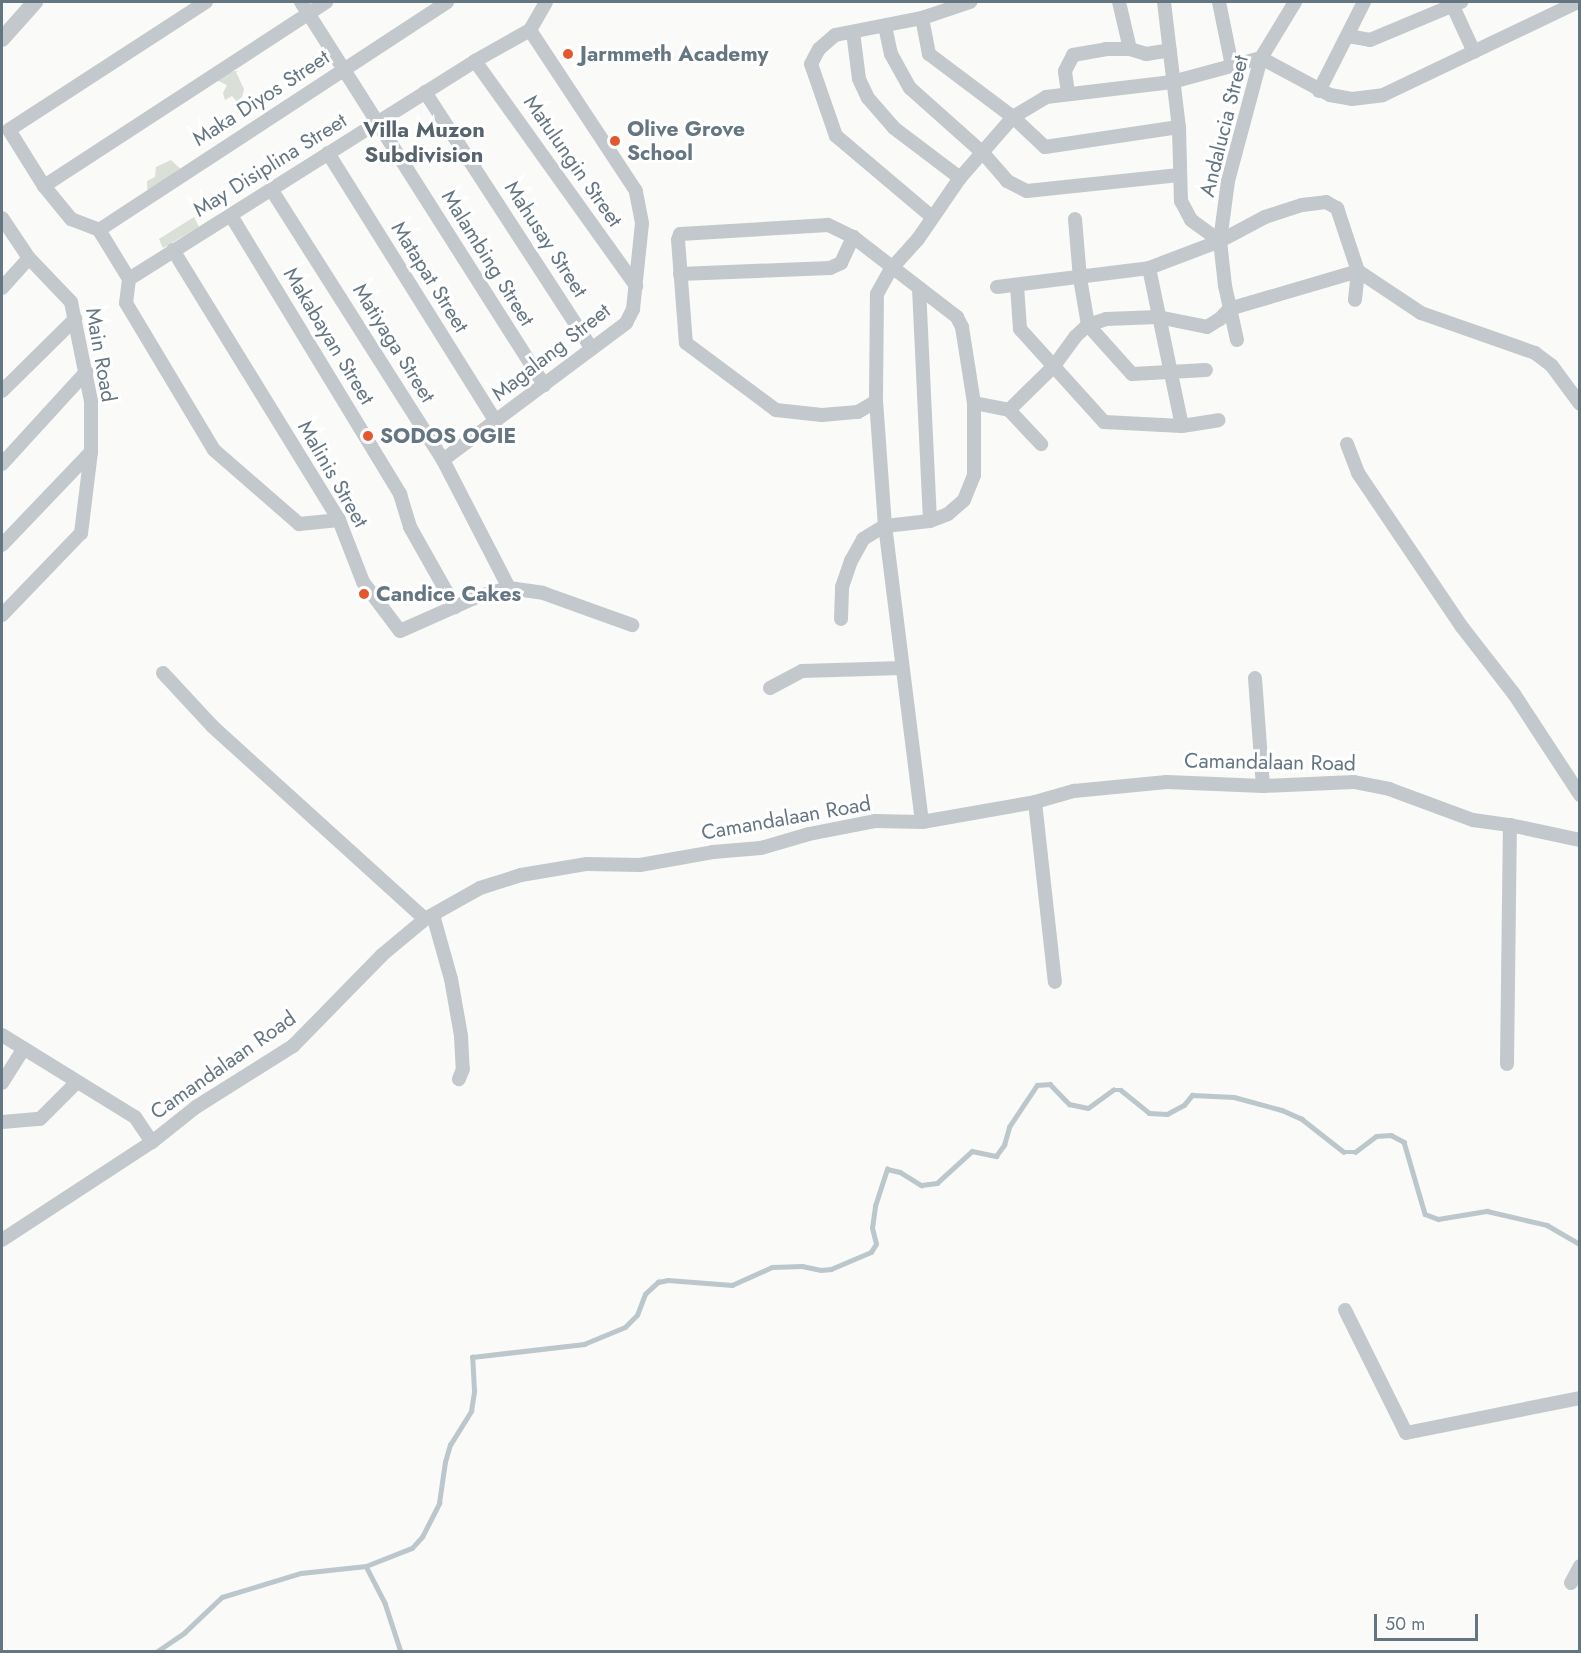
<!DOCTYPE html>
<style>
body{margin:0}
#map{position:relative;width:1581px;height:1653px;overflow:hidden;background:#fafaf8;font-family:Jost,sans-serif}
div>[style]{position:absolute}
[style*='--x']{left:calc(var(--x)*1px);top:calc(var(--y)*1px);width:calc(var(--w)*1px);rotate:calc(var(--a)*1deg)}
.green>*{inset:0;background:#dadfd7}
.stream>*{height:4.5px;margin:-2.25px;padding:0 2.25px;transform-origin:2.25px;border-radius:2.25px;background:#bbc7cb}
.minor>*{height:14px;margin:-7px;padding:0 7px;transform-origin:7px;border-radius:7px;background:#c3c8cc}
.tertiary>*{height:16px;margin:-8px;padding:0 8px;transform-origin:8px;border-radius:8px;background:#c3c8cc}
.dots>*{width:16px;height:16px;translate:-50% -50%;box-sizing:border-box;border:3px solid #fff;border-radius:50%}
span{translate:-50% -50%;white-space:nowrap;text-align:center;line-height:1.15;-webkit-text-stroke:6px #fff;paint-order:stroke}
.poi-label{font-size:21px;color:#657683;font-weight:700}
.left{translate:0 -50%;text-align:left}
.street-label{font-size:21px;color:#657683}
.neighbourhood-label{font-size:22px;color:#57646e;font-weight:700}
.frame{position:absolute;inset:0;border:3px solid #657683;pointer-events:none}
.scale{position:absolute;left:1374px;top:1614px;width:104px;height:27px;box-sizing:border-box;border:3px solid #657683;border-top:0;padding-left:8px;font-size:18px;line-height:21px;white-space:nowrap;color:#657683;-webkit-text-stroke:4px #fff;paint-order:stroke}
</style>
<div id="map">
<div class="green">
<i style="clip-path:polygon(239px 71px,236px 72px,244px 89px,242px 97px,237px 102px,232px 96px,225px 100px,223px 93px,227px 85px,212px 78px,222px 72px)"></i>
<i style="clip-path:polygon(171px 160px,189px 177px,148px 204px,147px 181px,155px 177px,156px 167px)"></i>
<i style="clip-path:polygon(194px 217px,199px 227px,163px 248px,159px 239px)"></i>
</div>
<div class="stream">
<i style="--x:366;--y:1566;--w:42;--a:62.8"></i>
<i style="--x:385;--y:1603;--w:52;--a:71.9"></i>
<i style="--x:156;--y:1652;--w:34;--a:-34"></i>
<i style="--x:184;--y:1633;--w:52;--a:-43.5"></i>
<i style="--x:222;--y:1597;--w:83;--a:-16.9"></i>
<i style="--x:301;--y:1573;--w:65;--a:-6.1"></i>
<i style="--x:366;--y:1566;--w:49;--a:-21.4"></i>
<i style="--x:412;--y:1548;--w:15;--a:-48"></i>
<i style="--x:422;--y:1537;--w:38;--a:-63"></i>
<i style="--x:439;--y:1503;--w:41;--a:-81.7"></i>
<i style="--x:445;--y:1462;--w:18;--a:-74"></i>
<i style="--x:450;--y:1445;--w:40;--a:-58"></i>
<i style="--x:471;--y:1411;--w:20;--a:-81"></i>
<i style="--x:474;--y:1391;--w:34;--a:-93"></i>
<i style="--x:472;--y:1357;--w:113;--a:-6.6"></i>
<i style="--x:584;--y:1344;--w:44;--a:-22.5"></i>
<i style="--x:625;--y:1327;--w:17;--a:-45"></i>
<i style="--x:637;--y:1315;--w:22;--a:-69"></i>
<i style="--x:645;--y:1294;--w:18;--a:-43"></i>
<i style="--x:658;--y:1282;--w:10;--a:-11"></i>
<i style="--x:668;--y:1280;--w:64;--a:4.5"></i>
<i style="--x:732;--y:1285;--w:44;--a:-24.2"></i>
<i style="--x:772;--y:1267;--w:30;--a:-2"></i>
<i style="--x:802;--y:1266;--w:19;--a:12"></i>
<i style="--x:821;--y:1270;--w:10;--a:-6"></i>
<i style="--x:831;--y:1269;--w:43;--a:-23"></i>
<i style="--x:871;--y:1252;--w:9;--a:-58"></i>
<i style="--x:876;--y:1244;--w:16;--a:-104"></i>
<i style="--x:872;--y:1228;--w:22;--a:-82"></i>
<i style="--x:875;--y:1206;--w:39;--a:-72"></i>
<i style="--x:887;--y:1169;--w:13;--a:13"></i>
<i style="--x:900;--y:1172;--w:25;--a:32"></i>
<i style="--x:921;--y:1185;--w:16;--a:-7"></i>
<i style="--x:937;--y:1183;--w:47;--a:-42.4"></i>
<i style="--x:972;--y:1151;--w:25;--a:12"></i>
<i style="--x:996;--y:1156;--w:14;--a:-54"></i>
<i style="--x:1004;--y:1145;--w:19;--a:-74"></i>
<i style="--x:1009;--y:1127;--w:50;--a:-56.3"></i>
<i style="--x:1037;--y:1085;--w:13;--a:-4"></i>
<i style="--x:1050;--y:1084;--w:28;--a:46"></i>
<i style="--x:1069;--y:1104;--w:19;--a:12"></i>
<i style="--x:1088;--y:1108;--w:31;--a:-36"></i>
<i style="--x:1113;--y:1090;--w:8;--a:0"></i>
<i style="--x:1121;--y:1090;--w:36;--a:39"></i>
<i style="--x:1149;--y:1113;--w:18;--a:3"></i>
<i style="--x:1167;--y:1114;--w:19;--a:-28"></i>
<i style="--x:1184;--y:1105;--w:13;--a:-51"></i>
<i style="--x:1192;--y:1095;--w:42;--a:2.7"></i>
<i style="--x:1234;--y:1097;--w:50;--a:15.2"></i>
<i style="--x:1282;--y:1110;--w:22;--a:24"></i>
<i style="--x:1302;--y:1119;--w:53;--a:38.2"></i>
<i style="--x:1344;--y:1152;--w:11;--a:0"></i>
<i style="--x:1355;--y:1152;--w:26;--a:-37"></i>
<i style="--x:1376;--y:1136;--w:15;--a:-4"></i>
<i style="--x:1391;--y:1135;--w:15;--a:28"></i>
<i style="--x:1404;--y:1142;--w:75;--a:73.7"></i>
<i style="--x:1425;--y:1214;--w:14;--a:21"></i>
<i style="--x:1438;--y:1219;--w:50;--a:-9.3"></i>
<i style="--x:1487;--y:1211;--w:62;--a:13.1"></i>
<i style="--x:1547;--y:1225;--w:38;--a:30"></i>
</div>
<div class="minor">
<i style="--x:206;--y:2;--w:235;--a:147"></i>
<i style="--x:9;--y:130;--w:66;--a:58"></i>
<i style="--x:44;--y:186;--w:43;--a:50.7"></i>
<i style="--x:71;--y:219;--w:30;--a:21"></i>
<i style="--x:99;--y:230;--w:57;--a:58.5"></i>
<i style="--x:129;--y:279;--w:24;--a:97"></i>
<i style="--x:126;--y:303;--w:171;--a:59.1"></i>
<i style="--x:214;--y:450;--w:113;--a:41"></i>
<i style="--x:299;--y:524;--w:40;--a:-5.7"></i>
<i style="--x:301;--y:2;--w:454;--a:57.6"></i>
<i style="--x:1119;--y:2;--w:48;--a:76.8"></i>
<i style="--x:1130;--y:49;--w:17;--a:17"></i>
<i style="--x:1146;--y:54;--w:24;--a:-9"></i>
<i style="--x:1164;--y:2;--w:126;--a:83.2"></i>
<i style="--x:1179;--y:127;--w:74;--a:88.5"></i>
<i style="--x:1181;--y:201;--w:21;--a:62"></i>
<i style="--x:1191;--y:220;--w:36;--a:36"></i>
<i style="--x:1220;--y:241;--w:51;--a:-28.1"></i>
<i style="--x:1265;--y:217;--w:39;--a:-18"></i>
<i style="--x:1302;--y:205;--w:24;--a:-7"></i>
<i style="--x:1326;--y:202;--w:13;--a:29"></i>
<i style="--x:1337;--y:208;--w:66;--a:71.6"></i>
<i style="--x:1358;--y:271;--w:29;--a:96"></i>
<i style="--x:1219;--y:2;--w:65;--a:78.5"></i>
<i style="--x:1451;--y:2;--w:55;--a:65.3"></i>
<i style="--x:922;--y:18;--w:37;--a:79"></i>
<i style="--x:929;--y:54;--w:105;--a:36.9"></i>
<i style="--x:1013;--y:117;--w:44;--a:43.2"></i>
<i style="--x:1045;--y:147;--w:135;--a:-8.5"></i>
<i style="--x:885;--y:26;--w:29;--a:78"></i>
<i style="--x:891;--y:54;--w:39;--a:61"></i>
<i style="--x:910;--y:88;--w:98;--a:41.7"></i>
<i style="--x:983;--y:153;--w:37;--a:49"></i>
<i style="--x:1007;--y:181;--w:22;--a:27"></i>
<i style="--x:1027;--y:191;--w:153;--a:-6"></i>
<i style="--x:853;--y:32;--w:47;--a:82.7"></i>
<i style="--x:859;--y:79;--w:21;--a:65"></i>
<i style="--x:868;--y:98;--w:40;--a:49"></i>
<i style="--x:894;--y:128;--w:83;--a:37.1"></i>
<i style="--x:1348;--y:36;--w:22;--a:10"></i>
<i style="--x:1370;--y:40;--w:99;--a:-22.7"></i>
<i style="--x:475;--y:61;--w:277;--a:54.4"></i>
<i style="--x:1319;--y:91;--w:100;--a:-63.2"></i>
<i style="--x:425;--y:92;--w:306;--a:57"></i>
<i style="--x:1068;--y:93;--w:22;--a:-98"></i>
<i style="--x:1065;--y:71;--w:18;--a:-63"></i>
<i style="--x:1073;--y:55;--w:34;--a:-10"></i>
<i style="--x:1106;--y:49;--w:24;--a:0"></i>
<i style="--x:328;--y:153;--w:317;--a:58"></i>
<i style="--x:44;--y:186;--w:337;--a:-33.1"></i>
<i style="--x:271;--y:189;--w:321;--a:57.6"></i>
<i style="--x:443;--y:460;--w:144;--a:62.7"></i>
<i style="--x:230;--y:214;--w:328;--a:58.7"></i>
<i style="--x:400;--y:494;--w:34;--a:73"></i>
<i style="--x:410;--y:527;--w:92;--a:60.6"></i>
<i style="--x:932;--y:217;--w:126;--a:-139.8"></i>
<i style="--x:836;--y:136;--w:76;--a:-109.1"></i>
<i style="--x:811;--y:64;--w:17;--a:-62"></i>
<i style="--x:819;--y:49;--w:21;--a:-41"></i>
<i style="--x:835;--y:35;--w:89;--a:-11.1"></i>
<i style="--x:922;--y:18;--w:51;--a:-18.4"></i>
<i style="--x:2;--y:218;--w:48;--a:56"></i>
<i style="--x:29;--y:258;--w:61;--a:46.3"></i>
<i style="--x:71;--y:302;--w:101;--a:78.6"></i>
<i style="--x:91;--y:401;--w:51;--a:90"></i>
<i style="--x:91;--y:452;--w:82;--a:97"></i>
<i style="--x:81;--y:533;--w:114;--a:133.9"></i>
<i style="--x:1075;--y:219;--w:59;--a:85.2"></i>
<i style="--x:1080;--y:278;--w:48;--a:80.3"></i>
<i style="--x:1088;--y:325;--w:66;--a:48.1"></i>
<i style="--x:1132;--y:374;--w:74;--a:-3.1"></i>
<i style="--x:99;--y:230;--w:416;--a:-33.2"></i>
<i style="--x:173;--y:250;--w:317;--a:58.4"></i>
<i style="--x:339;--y:520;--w:66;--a:68.8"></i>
<i style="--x:363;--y:582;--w:61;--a:52.9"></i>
<i style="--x:400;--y:631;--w:86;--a:-23.9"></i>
<i style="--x:479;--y:596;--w:31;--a:-15"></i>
<i style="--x:509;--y:588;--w:34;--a:8"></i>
<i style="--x:543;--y:593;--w:95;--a:19.8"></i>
<i style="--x:1149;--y:268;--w:161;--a:78.2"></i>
<i style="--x:680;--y:274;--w:150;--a:-2.3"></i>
<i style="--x:830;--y:268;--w:12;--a:-24"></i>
<i style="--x:841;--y:263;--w:29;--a:-65"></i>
<i style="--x:129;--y:279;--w:409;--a:-32.2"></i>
<i style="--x:475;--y:61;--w:63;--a:-29.4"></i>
<i style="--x:530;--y:30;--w:32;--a:-60"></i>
<i style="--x:1017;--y:285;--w:44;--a:86.1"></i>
<i style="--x:1020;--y:329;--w:125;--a:47.9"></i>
<i style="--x:1104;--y:422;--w:78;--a:2.9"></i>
<i style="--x:1182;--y:426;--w:37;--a:-9"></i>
<i style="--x:997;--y:287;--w:153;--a:-7.1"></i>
<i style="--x:1149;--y:268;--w:76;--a:-20.8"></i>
<i style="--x:2;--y:288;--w:40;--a:-48"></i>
<i style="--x:919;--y:288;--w:233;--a:87.3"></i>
<i style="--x:1237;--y:340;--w:55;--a:-102.5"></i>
<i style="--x:1225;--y:286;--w:45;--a:-96.3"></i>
<i style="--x:1220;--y:241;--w:61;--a:-82.4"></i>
<i style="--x:1228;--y:181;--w:127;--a:-75"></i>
<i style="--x:1261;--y:58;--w:66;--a:-58.7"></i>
<i style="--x:2;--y:391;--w:103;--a:-44.6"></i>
<i style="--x:974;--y:403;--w:36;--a:11"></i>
<i style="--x:1009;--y:410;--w:63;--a:-44.4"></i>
<i style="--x:1054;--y:366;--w:37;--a:-54"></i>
<i style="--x:1076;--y:336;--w:16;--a:-43"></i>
<i style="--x:1088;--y:325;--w:19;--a:-18"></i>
<i style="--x:1106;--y:319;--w:52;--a:-2.2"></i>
<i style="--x:1158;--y:317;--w:50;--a:11.5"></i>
<i style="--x:1207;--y:327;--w:15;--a:-32"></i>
<i style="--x:1220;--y:319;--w:13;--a:-48"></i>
<i style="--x:1229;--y:309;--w:134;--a:-16.4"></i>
<i style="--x:1358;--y:271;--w:76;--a:33.7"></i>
<i style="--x:1421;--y:313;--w:121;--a:19.3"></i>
<i style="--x:1535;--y:353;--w:21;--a:37"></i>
<i style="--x:1552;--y:366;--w:47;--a:53.6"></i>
<i style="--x:1009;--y:410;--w:47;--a:46.7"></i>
<i style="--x:1347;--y:444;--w:31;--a:69"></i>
<i style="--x:1358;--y:473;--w:186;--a:56"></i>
<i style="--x:1462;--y:627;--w:85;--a:52.2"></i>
<i style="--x:1514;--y:694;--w:121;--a:56.8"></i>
<i style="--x:443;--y:460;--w:229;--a:-36.8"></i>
<i style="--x:626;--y:323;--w:16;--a:-63"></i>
<i style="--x:633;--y:309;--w:86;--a:-84"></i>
<i style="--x:642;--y:223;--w:33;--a:-101"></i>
<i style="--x:636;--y:191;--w:193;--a:-123.4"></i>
<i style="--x:2;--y:464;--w:125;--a:-47.6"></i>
<i style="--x:2;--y:545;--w:129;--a:-46.3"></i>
<i style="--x:841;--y:619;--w:32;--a:-88"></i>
<i style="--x:842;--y:587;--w:28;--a:-71"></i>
<i style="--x:851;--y:561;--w:25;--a:-61"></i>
<i style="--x:863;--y:539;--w:26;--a:-31"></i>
<i style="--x:885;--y:526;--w:45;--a:-6.3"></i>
<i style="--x:930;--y:521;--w:19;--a:-21"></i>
<i style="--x:948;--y:514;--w:21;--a:-41"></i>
<i style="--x:964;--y:500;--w:27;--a:-68"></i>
<i style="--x:974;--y:475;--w:72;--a:-90"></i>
<i style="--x:974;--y:403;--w:77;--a:-99"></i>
<i style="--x:962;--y:327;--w:11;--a:-117"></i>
<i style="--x:957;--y:317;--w:131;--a:-142.4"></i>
<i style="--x:853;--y:237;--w:28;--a:-154"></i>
<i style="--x:828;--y:225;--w:148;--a:176.5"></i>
<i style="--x:680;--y:234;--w:6;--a:108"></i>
<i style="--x:678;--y:240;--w:103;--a:85.6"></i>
<i style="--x:686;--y:343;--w:112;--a:36.7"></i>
<i style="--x:776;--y:410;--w:46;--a:6.2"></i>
<i style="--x:822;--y:415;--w:36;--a:-5"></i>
<i style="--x:858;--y:412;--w:21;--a:-31"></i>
<i style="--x:163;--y:673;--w:72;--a:47.2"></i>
<i style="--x:212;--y:726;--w:287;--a:42.2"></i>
<i style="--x:1255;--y:678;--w:108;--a:85.8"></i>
<i style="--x:770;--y:688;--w:36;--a:-28"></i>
<i style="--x:802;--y:671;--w:100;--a:-1.7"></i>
<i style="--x:1035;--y:802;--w:181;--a:83.7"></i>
<i style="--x:922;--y:822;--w:298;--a:-97.1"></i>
<i style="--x:885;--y:526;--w:125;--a:-94.1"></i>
<i style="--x:876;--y:401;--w:107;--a:-89.5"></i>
<i style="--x:877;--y:294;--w:29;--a:-61"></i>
<i style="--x:891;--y:269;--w:40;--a:-48"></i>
<i style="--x:918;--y:239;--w:74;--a:-55.5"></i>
<i style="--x:960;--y:178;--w:81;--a:-49"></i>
<i style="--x:1013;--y:117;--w:39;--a:-31"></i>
<i style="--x:1046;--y:97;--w:127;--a:-6.8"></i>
<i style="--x:1172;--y:82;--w:92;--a:-15.1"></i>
<i style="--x:1261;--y:58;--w:78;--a:28.2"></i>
<i style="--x:1330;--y:95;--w:22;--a:10"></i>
<i style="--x:1352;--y:99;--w:31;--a:-7"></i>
<i style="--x:1383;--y:95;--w:216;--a:-25.5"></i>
<i style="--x:433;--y:915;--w:66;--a:74.3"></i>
<i style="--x:451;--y:979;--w:58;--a:80"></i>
<i style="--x:461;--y:1036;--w:33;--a:87"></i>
<i style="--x:463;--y:1069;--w:11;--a:112"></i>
<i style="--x:2;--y:1035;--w:156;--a:31.7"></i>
<i style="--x:135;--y:1117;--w:30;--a:56"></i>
<i style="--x:1507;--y:1064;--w:239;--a:-89.3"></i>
<i style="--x:2;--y:1083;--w:41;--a:-57.8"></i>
<i style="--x:2;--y:1122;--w:38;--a:-5"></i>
<i style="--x:40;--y:1119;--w:52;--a:-45"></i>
<i style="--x:2;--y:1240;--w:179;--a:-33.2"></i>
<i style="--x:152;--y:1142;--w:56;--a:-38.5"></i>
<i style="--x:196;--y:1107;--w:115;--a:-32.2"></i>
<i style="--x:293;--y:1046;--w:127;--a:-45.6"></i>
<i style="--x:382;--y:955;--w:56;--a:-39.9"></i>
<i style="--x:425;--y:919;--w:63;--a:-29.4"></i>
<i style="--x:480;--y:888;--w:43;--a:-17.6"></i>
<i style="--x:521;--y:875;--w:67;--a:-9.5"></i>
<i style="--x:587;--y:864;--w:53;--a:1.1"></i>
<i style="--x:640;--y:865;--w:74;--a:-10.1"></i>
<i style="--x:713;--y:852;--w:48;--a:-4.8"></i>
<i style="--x:761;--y:848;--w:50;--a:-16.3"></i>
<i style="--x:809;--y:834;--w:67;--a:-11.1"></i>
<i style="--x:875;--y:821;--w:47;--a:1.2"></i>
<i style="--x:922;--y:822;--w:115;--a:-10"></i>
<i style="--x:1035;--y:802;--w:41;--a:-15.8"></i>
<i style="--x:1074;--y:791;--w:93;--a:-5.5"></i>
<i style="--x:1167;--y:782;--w:96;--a:2.4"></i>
<i style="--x:1263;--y:786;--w:91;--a:-2.5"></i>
<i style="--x:1354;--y:782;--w:36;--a:11"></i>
<i style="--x:1389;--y:789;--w:90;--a:20.3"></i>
<i style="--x:1473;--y:820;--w:37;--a:8"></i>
<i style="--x:1510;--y:825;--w:72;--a:12.1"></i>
<i style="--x:1345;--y:1310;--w:137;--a:63.6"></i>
<i style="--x:1406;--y:1433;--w:177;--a:-11.4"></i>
<i style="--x:1571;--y:1583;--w:19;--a:-62"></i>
</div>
<div class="tertiary">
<i style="--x:2;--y:39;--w:50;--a:-48.3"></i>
</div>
<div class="dots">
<i style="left:568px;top:54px;background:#e4572e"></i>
<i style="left:615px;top:141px;background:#e4572e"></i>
<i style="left:368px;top:436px;background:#e4572e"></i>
<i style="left:364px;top:594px;background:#e4572e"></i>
</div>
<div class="poi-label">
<span class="left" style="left:580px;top:54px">Jarmmeth Academy</span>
<span class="left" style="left:627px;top:141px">Olive Grove<br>School</span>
<span class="left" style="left:380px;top:436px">SODOS OGIE</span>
<span class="left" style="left:376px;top:594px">Candice Cakes</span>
</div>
<div class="street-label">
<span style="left:261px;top:98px;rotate:-33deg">Maka Diyos Street</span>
<span style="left:1224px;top:126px;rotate:-76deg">Andalucia Street</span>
<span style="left:573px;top:161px;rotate:55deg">Matulungin Street</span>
<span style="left:270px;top:165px;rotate:-32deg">May Disiplina Street</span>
<span style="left:546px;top:239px;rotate:57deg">Mahusay Street</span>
<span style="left:488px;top:258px;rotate:58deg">Malambing Street</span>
<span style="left:430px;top:277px;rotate:58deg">Matapat Street</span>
<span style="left:329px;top:336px;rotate:59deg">Makabayan Street</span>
<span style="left:394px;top:343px;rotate:58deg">Matiyaga Street</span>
<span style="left:551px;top:352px;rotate:-38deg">Magalang Street</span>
<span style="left:101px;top:355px;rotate:80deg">Main Road</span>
<span style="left:333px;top:474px;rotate:60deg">Malinis Street</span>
<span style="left:1270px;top:762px;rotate:1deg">Camandalaan Road</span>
<span style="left:786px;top:818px;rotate:-10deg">Camandalaan Road</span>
<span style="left:223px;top:1065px;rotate:-35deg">Camandalaan Road</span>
</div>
<div class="neighbourhood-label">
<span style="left:424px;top:142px">Villa Muzon<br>Subdivision</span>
</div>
<div class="frame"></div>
<div class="scale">50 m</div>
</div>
